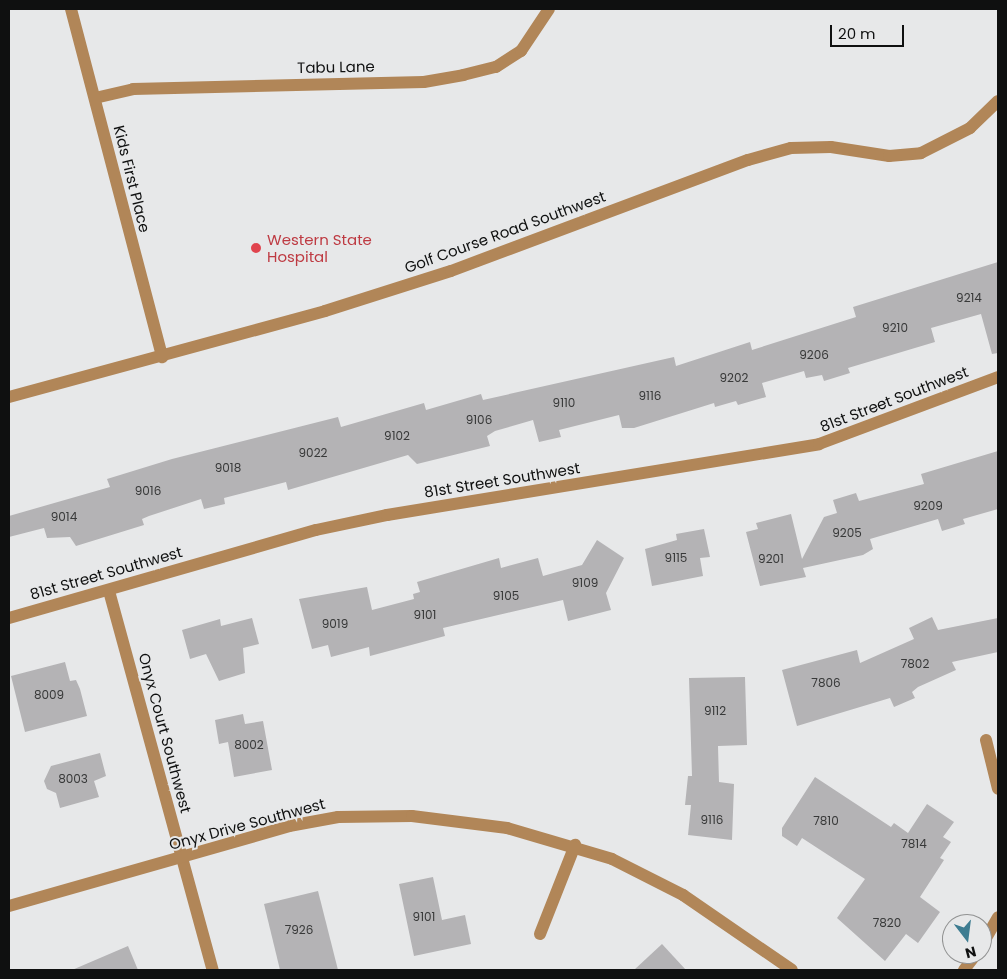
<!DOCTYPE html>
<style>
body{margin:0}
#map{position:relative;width:1007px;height:979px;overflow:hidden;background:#e7e8e9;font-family:Poppins,sans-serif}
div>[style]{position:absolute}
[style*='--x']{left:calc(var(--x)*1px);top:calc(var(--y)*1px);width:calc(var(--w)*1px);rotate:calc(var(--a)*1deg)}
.building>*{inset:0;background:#b4b3b5}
.service>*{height:12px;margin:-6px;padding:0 6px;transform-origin:6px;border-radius:6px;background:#b18658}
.minor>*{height:12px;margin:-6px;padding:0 6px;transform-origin:6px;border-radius:6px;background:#b18658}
.tertiary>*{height:12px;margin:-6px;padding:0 6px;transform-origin:6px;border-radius:6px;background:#b18658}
.dots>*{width:14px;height:14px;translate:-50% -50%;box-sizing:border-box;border:2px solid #e7e8e9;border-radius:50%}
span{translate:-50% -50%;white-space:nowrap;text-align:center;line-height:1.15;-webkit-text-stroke:4px #e7e8e9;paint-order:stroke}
.number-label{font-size:12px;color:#383939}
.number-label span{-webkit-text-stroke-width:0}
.street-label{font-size:15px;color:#0f1010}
.health-label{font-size:15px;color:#be3a42}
.left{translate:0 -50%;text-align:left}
.frame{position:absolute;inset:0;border:10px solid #0f1010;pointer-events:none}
.north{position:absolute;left:942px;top:914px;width:50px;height:50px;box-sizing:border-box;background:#e7e8e9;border:1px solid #919292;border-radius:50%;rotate:165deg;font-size:14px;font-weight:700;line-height:20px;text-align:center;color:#0f1010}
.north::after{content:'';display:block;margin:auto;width:18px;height:22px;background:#3d7c91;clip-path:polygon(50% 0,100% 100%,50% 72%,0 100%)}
.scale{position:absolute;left:830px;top:25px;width:74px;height:22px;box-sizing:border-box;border:2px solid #0f1010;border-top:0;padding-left:6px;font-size:15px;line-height:18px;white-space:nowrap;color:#0f1010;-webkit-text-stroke:4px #e7e8e9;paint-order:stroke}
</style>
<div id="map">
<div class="building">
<i style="clip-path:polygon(998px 262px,998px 353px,992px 354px,981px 314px,931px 328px,935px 342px,848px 368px,850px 373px,824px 381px,822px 375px,806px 378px,804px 371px,762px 383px,766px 397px,738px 405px,736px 401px,715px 407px,714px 403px,634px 428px,622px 428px,619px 415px,559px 430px,561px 437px,539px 442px,533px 420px,495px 431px,487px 436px,490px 446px,417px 464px,408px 455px,288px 490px,286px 482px,224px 498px,225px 504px,204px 509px,201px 499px,149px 516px,142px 519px,144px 525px,76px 546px,70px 537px,47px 538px,44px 528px,9px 537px,9px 516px,110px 487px,107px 479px,172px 459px,338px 417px,341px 427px,424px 403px,426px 410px,481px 394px,483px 400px,674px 357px,676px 366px,750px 342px,752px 350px,856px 317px,853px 307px)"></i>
<i style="clip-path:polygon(998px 451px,998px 509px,963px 519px,965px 524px,942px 531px,938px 519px,870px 539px,873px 549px,863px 555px,803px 568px,806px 577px,760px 586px,746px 532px,758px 529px,756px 523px,791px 514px,802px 559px,824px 517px,837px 513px,833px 500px,856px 493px,859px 501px,924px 484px,921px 474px)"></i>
<i style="clip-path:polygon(704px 529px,710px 557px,700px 558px,703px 576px,652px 586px,645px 549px,677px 540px,676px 534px)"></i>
<i style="clip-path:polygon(597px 540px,624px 558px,606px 593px,611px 610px,568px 621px,563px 600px,443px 628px,445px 636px,370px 656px,369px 647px,331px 657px,328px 645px,312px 649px,299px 599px,367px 587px,372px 610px,414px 599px,413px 594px,420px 592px,417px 582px,499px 558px,501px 568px,538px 558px,543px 576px,582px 565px)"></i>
<i style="clip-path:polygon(932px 617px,938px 630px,998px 618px,998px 652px,952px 662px,956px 670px,918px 687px,912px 692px,915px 698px,894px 707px,890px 698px,797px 726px,782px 670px,857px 650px,860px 663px,914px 639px,909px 628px)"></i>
<i style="clip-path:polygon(252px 618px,259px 644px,243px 648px,245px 673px,219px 681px,206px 654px,190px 659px,182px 630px,220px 619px,221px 626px)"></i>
<i style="clip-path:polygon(65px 662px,70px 681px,76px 680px,80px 689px,87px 716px,25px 732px,11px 676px)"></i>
<i style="clip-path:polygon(745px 677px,747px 745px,718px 746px,719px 782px,734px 784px,732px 840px,688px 835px,691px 805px,685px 805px,688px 776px,692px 776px,689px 678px)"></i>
<i style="clip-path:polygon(243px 714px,245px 724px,263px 721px,272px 770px,234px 777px,228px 742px,219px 744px,215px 720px)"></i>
<i style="clip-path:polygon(100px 753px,106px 776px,94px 781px,99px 797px,60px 808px,56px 793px,47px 789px,44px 781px,51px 766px)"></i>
<i style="clip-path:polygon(815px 777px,891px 827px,894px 823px,908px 833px,927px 804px,954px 822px,943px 837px,951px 842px,940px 858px,944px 860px,920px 897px,940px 912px,918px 943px,906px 934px,885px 961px,837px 918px,865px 879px,802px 838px,797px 846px,782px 836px,782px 828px)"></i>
<i style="clip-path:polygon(433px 877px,442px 920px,465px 915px,471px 944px,414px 956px,399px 884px)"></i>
<i style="clip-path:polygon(318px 891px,338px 970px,280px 970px,264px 904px)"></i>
<i style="clip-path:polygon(662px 944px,686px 970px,634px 970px)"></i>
<i style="clip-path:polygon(128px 946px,138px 970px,72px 970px)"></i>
</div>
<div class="service">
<i style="--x:95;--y:98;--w:39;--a:-13"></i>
<i style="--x:133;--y:89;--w:291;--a:-1.4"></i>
<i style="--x:424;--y:82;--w:40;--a:-10"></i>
<i style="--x:463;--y:75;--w:34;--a:-14"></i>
<i style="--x:496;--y:67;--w:30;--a:-33"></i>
<i style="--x:521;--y:51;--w:50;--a:-56.3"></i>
</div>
<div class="minor">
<i style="--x:71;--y:9;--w:360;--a:75.3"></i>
<i style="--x:9;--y:397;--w:327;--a:-15.2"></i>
<i style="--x:325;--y:311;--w:132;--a:-17.6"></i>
<i style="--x:451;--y:271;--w:317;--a:-20.5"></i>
<i style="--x:748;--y:160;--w:45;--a:-15.6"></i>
<i style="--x:791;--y:148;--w:40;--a:-1.4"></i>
<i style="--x:831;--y:147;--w:59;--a:8.8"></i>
<i style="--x:889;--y:156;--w:32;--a:-5"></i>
<i style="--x:921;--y:153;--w:55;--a:-27"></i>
<i style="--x:970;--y:128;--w:39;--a:-44"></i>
<i style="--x:109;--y:591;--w:393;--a:74.7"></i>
<i style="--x:9;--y:618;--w:319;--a:-16"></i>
<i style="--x:316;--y:530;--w:73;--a:-11.9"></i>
<i style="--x:387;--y:515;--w:438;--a:-9.3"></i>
<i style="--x:819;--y:444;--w:191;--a:-20.5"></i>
<i style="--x:986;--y:740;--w:50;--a:76.2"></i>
<i style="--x:540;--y:934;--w:96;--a:-68.5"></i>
<i style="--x:982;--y:945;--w:32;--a:-60"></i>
<i style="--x:964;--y:970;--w:20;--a:-53"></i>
</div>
<div class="tertiary">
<i style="--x:9;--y:906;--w:291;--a:-15.9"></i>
<i style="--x:289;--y:826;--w:50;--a:-10.4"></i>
<i style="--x:338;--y:817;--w:74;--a:-0.8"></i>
<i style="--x:412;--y:816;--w:96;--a:7.2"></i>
<i style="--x:507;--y:828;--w:109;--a:16.4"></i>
<i style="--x:612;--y:859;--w:80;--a:26.9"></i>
<i style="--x:683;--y:895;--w:132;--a:34.5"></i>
</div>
<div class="dots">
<i style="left:256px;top:248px;background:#e0444e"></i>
</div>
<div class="number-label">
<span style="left:969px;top:298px">9214</span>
<span style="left:895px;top:328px">9210</span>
<span style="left:814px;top:355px">9206</span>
<span style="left:734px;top:378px">9202</span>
<span style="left:650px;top:396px">9116</span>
<span style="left:564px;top:403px">9110</span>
<span style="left:479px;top:420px">9106</span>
<span style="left:397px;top:436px">9102</span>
<span style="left:313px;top:453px">9022</span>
<span style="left:228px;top:468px">9018</span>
<span style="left:148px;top:491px">9016</span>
<span style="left:928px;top:506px">9209</span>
<span style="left:64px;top:517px">9014</span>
<span style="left:847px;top:533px">9205</span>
<span style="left:676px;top:558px">9115</span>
<span style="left:771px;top:559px">9201</span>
<span style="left:585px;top:583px">9109</span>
<span style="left:506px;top:596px">9105</span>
<span style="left:425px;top:615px">9101</span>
<span style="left:335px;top:624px">9019</span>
<span style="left:915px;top:664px">7802</span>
<span style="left:826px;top:683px">7806</span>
<span style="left:49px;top:695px">8009</span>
<span style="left:715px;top:711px">9112</span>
<span style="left:249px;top:745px">8002</span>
<span style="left:73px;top:779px">8003</span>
<span style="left:712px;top:820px">9116</span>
<span style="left:826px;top:821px">7810</span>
<span style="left:914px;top:844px">7814</span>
<span style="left:424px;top:917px">9101</span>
<span style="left:887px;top:923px">7820</span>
<span style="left:299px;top:930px">7926</span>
</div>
<div class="street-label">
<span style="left:336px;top:67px;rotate:-1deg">Tabu Lane</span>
<span style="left:132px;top:179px;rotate:76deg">Kids First Place</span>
<span style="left:505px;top:232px;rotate:-20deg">Golf Course Road Southwest</span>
<span style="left:894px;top:399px;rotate:-21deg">81st Street Southwest</span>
<span style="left:502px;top:480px;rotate:-9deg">81st Street Southwest</span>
<span style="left:106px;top:573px;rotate:-16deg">81st Street Southwest</span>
<span style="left:165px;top:733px;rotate:75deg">Onyx Court Southwest</span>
<span style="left:247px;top:824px;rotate:-15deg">Onyx Drive Southwest</span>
</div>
<div class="health-label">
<span class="left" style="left:267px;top:248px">Western State<br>Hospital</span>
</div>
<div class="frame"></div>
<div class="north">N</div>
<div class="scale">20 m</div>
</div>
